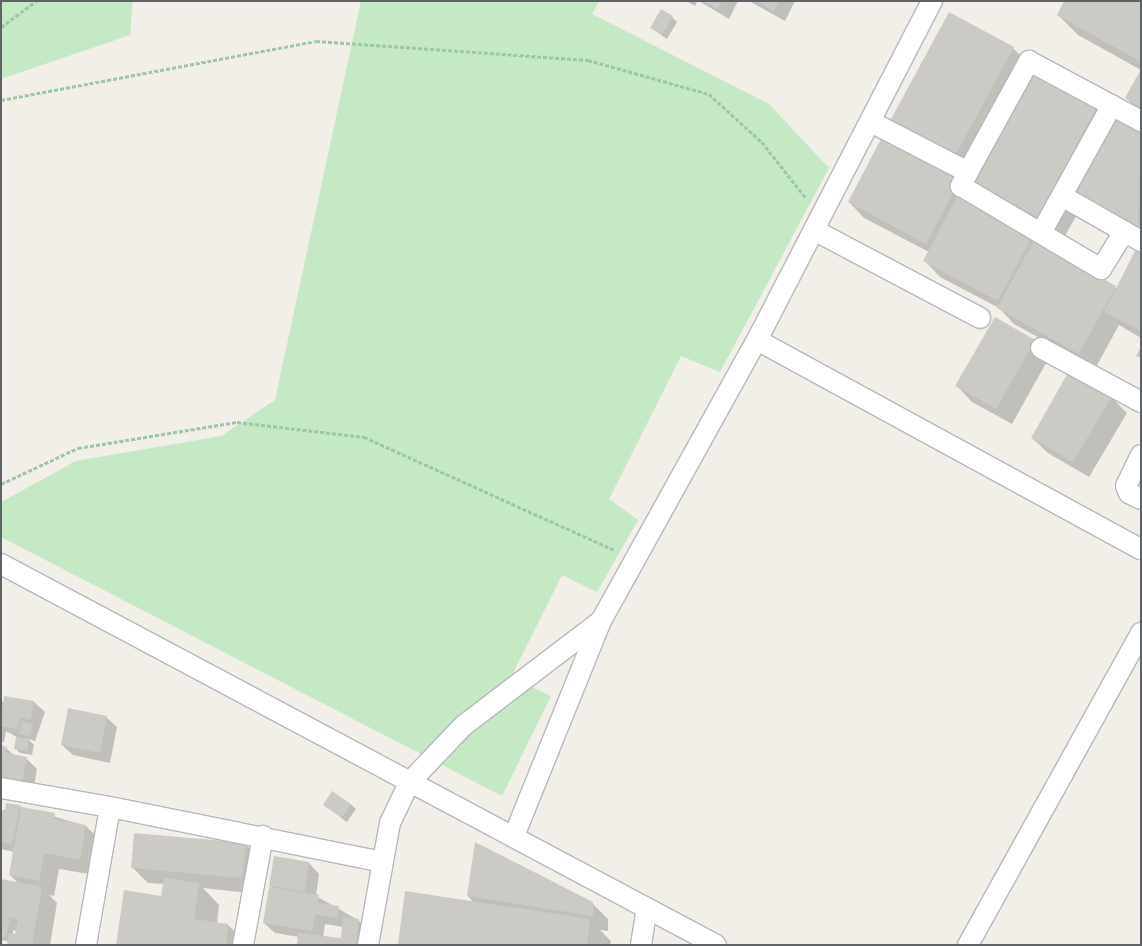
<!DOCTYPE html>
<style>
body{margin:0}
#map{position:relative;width:1142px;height:946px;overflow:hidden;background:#f1efe8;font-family:Figtree,sans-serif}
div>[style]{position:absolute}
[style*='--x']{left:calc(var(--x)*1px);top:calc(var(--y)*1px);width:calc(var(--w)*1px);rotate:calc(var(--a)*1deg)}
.green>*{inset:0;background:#c5e8c5}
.shadow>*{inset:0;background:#0003}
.building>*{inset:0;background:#cccac5}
.path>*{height:2.5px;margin-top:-1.25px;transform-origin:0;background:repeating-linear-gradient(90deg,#9cc7a9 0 4px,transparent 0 6px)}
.roads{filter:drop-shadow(1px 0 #b5b8bc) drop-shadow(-1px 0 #b5b8bc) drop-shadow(0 1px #b5b8bc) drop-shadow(0 -1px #b5b8bc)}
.minor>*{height:20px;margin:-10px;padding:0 10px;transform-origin:10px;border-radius:10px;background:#fff}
span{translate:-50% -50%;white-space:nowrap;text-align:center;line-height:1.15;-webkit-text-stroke:3px #fff;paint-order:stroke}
.frame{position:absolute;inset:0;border:2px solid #5f6368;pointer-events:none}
</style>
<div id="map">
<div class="green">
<i style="clip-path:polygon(1px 1px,133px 1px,130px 35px,1px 79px)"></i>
<i style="clip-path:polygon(361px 1px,599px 1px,592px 14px,769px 104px,829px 168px,720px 372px,681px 356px,609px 499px,638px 520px,597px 592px,562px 575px,511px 677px,551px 696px,502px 796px,1px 537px,1px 502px,76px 461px,221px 436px,275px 400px)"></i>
</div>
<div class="shadow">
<i style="clip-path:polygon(686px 1px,697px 1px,695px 6px)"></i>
<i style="clip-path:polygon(699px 1px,738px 1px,729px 19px)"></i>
<i style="clip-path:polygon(749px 1px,795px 1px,785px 21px)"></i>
<i style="clip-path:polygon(1065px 1px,1141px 1px,1141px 70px,1078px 35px,1058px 15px)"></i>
<i style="clip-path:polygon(672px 17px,677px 22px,667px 39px,651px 28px)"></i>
<i style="clip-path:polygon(1013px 48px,1033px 68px,1098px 106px,1115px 123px,1116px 120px,1141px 133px,1141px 238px,1083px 203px,1063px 240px,991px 199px,970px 178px,912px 141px)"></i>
<i style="clip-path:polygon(1141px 71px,1141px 112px,1126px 98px)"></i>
<i style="clip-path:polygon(881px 140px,1117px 289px,1141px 250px,1141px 338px,1119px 325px,1095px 369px,1014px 324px,999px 308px,940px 277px,925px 261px,929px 252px,864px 218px,849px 202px)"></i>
<i style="clip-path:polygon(995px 318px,1050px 356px,1012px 424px,972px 402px,957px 386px)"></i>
<i style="clip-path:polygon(1111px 397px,1127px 413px,1089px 477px,1048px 453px,1032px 438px)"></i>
<i style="clip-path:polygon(5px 697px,34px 702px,45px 712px,35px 741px,28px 739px,34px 745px,32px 755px,20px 753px,15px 748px,17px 737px,6px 731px,4px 742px,1px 742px,1px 700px,4px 703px)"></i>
<i style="clip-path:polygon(106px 717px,117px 727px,110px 763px,73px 755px,62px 745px)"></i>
<i style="clip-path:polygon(1px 744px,14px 755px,26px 758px,37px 769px,33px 792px,1px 786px)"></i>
<i style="clip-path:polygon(350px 804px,356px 809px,347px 822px,324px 805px)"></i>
<i style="clip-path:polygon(evenodd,19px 806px,86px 826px,101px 841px,95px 875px,59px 869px,54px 896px,49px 895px,57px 903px,50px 945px,8px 945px,8px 941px,1px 940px,1px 882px,20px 885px,10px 875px,14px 852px,1px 849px,1px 811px,19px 806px,13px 930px,16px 931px,16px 936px,13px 935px,13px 930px)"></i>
<i style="clip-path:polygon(245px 844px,261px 860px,258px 894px,203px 888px,219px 905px,217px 923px,228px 925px,248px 945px,117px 945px,162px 897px,164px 884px,148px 883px,132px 867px)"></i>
<i style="clip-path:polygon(evenodd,309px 863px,319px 874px,316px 896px,358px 920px,374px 936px,373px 945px,298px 945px,299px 937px,275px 933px,264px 923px,273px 889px,270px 886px,309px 863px,325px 924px,343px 927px,342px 939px,323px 937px,325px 924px)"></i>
<i style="clip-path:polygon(468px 896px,592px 903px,608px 919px,608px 931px,600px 930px,611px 941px,610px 945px,399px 944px,474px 903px)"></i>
</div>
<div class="building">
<i style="clip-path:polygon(702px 1px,722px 1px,718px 9px)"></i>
<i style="clip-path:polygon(756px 1px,779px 1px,774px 11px)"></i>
<i style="clip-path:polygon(1064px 1px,1141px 1px,1141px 62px,1057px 15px)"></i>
<i style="clip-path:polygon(661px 9px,673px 16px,662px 35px,650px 28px)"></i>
<i style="clip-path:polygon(949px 12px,1014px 47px,955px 156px,890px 121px)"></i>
<i style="clip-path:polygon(1032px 68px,1098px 105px,1075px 147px,1081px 150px,1042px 220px,969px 178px)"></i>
<i style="clip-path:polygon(1141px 69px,1141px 107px,1125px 98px)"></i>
<i style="clip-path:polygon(1116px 119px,1141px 132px,1138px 230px,1075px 196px)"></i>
<i style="clip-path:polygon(881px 139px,960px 180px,926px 244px,848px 202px)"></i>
<i style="clip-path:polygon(958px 195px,1033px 235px,998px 301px,923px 261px)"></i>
<i style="clip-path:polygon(1034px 241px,1116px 286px,1079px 354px,997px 308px)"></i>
<i style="clip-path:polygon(1137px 247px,1141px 249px,1141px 331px,1104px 312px)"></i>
<i style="clip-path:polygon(995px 317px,1035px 340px,996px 409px,955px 386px)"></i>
<i style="clip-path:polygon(1141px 346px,1141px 358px,1136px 356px)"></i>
<i style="clip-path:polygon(1069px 371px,1112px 396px,1073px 462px,1031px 438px)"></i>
<i style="clip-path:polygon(4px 696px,34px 701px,31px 720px,20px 718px,18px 729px,1px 726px)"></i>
<i style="clip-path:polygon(68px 708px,107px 716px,100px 753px,61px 745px)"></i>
<i style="clip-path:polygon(22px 721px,33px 724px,30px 736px,19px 734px)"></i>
<i style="clip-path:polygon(16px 737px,29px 739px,27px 751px,14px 749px)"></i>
<i style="clip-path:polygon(1px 746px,7px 747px,6px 753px,27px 757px,22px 782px,1px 778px)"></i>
<i style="clip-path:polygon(332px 791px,351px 804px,342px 818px,323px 805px)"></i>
<i style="clip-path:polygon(6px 803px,20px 805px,12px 844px,1px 841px,1px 810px,5px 811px)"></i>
<i style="clip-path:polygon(21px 807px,55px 813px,54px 819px,86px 825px,80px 860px,44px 853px,39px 881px,9px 875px)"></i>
<i style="clip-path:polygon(134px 833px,246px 843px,242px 878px,131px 868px)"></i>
<i style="clip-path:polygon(475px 842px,593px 902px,593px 916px,467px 896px)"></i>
<i style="clip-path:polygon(274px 856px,309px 862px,305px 892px,269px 886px)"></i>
<i style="clip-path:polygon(164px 878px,199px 883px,194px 919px,228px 924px,226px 945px,116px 945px,124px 890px,161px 896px)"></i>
<i style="clip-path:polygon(1px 879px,42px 887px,32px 945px,1px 945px,7px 944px,9px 933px,15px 934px,18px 919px,1px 916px)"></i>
<i style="clip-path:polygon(269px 887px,319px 895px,317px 903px,339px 906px,337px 918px,315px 914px,312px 931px,263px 923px)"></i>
<i style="clip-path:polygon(405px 891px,590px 919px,587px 945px,398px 944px)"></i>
<i style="clip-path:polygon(1px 917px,10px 918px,6px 937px,1px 936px)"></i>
<i style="clip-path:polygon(343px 917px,359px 919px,356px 945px,297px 945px,298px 933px,341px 938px)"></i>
</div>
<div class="path">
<i style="--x:1;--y:27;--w:44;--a:-36.6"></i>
<i style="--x:1;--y:100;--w:320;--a:-10.6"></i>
<i style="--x:316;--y:41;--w:273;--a:4"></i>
<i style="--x:588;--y:60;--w:126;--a:15.7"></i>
<i style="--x:709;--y:94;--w:72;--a:42.2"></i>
<i style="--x:762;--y:142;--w:71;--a:51.8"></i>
<i style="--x:1;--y:484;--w:85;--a:-25.1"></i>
<i style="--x:78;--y:448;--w:161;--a:-9.3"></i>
<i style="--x:237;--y:422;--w:128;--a:6.7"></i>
<i style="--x:364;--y:437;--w:274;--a:24.3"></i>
</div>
<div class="roads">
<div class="minor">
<i style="--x:871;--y:122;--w:109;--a:27.3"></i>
<i style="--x:968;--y:172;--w:16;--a:117"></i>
<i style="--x:961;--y:186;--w:163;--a:30.7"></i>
<i style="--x:1101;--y:269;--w:44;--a:-58.1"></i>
<i style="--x:968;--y:172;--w:127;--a:-61.2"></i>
<i style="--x:1029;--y:61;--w:127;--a:28.2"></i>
<i style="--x:1062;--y:196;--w:91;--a:29.7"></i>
<i style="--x:814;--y:230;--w:188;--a:27.9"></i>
<i style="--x:1041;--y:233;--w:146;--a:-61"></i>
<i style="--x:757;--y:340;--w:437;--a:28.6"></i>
<i style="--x:1041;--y:348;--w:114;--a:28.4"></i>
<i style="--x:1141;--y:455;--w:34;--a:116"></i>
<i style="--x:1126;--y:486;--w:8;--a:67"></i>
<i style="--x:1129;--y:493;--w:13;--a:27"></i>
<i style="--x:1;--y:564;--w:810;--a:28.05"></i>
<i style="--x:1;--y:788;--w:111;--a:9.9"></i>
<i style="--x:514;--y:836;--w:232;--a:-68"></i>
<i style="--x:86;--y:945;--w:140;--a:-80.1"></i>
<i style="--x:110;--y:807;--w:278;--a:11.4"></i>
<i style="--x:243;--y:945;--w:111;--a:-79.6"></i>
<i style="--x:368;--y:945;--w:124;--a:-79.8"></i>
<i style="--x:390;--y:823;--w:44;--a:-64.6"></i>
<i style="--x:409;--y:783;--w:79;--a:-46.5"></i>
<i style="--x:463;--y:726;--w:173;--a:-37.3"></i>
<i style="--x:601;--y:621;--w:321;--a:-61"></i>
<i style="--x:757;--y:340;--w:382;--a:-62.7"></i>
<i style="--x:641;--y:945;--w:37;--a:-81"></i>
<i style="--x:968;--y:945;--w:357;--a:-61"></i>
</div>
</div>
<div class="frame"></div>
</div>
